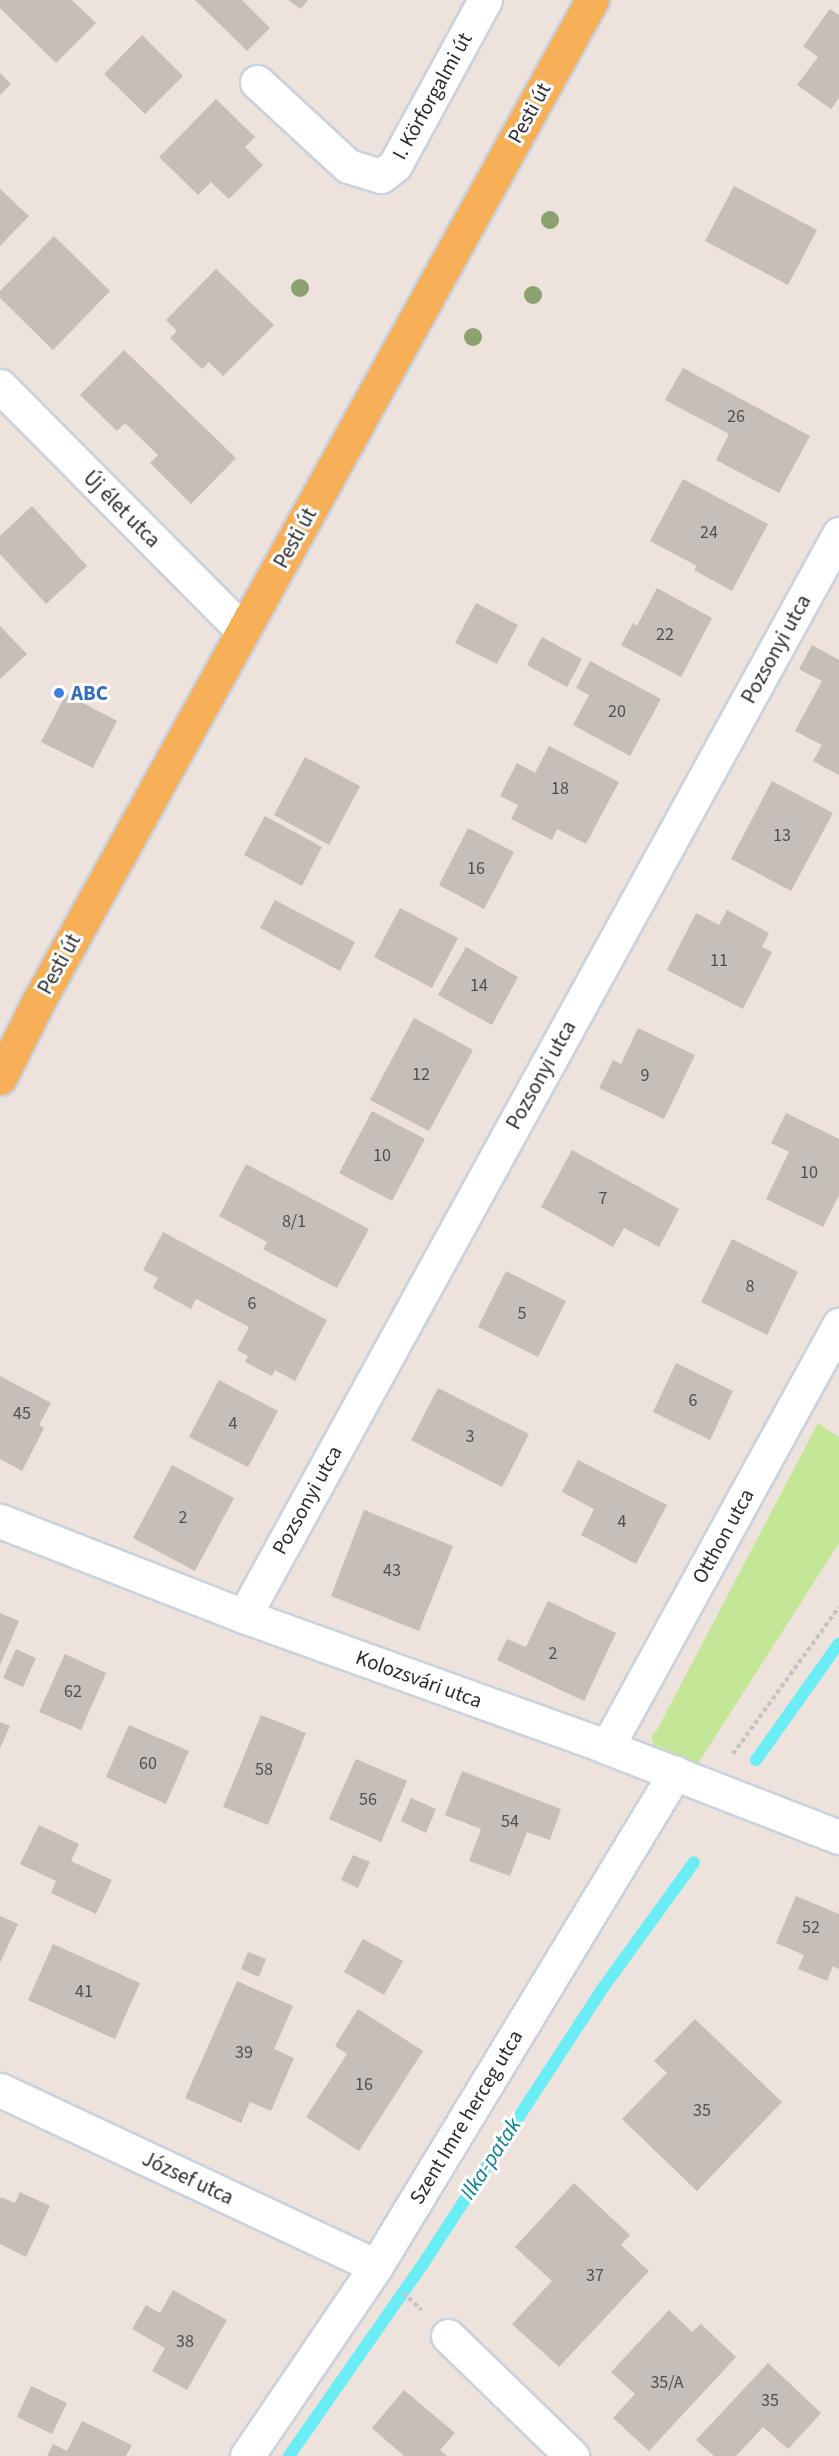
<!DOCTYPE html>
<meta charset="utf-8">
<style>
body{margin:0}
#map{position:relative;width:839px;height:2456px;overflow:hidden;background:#ede2dc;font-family:"Source Sans 3",sans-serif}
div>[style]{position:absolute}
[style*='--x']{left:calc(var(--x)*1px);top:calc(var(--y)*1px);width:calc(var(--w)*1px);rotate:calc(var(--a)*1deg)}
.green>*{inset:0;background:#c3e796}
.stream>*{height:12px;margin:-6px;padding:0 6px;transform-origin:6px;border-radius:6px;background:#6aedf4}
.building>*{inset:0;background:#c6beb8}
.path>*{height:4px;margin-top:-2px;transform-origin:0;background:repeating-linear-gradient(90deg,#c4c4c4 0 4.5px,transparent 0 7.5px)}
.roads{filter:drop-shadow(2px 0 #cad2dd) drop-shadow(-2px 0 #cad2dd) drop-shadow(0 2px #cad2dd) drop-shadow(0 -2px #cad2dd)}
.minor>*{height:33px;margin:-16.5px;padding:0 16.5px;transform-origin:16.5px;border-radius:16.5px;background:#fff}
.primary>*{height:33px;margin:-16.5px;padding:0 16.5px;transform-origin:16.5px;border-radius:16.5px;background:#f7b057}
.trees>*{width:18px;height:18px;margin:-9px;border-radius:50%;background:#8ba170}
.dots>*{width:16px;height:16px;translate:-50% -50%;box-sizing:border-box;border:3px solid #fff;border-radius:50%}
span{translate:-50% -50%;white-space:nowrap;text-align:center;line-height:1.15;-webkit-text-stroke:6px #fff;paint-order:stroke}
.number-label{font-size:18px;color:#52504e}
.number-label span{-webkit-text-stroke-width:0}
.street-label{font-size:21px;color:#2b2b2b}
.shop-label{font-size:21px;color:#366cbe;font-weight:700}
.left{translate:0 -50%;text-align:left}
.water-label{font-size:22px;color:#088294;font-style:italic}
</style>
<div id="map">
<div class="green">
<i style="clip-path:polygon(818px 1423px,839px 1437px,839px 1543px,697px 1765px,655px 1748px,651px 1736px,657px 1730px)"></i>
</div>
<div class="stream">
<i style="--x:756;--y:1760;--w:143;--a:-54.6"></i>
<i style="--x:289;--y:2456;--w:234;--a:-55.1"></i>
<i style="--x:423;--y:2264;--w:325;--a:-56.9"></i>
<i style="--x:600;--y:1992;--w:160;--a:-54.1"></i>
</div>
<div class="building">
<i style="clip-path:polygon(0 0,72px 0,96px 23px,56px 63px,0 8px)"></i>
<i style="clip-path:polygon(195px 0,242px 0,270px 28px,247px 51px)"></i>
<i style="clip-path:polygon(288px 0,308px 0,301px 9px)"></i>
<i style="clip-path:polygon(830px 9px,839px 15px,839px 98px,831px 109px,797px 85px,818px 57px,803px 46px)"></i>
<i style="clip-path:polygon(142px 35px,183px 76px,145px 114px,104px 74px)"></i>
<i style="clip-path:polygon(0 73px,11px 84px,0 95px)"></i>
<i style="clip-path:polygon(216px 99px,255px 137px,245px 147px,263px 165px,229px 199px,211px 182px,198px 195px,159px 157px)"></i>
<i style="clip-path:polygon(734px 186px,817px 230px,788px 285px,705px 241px)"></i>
<i style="clip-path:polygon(0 189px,29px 216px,0 246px)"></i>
<i style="clip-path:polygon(54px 236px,110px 291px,53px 350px,0 298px,0 291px)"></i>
<i style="clip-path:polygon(216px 269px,274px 325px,223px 376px,209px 362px,202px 369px,170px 338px,177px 331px,166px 320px)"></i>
<i style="clip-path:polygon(124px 350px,236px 458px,191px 504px,150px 463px,158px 455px,125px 423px,117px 431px,80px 395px)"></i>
<i style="clip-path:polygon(683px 368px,810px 436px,779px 493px,716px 460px,729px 434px,665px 400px)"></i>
<i style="clip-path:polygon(683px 479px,768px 524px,732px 591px,694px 570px,697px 566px,650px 541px)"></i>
<i style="clip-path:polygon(32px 506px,87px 566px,46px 604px,0 554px,0 536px)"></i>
<i style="clip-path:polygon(657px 588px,712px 618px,681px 677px,621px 645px,633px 623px,637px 626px)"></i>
<i style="clip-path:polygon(476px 603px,518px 625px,497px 664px,455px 643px)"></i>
<i style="clip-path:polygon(0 626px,27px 654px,0 679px)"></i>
<i style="clip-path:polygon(542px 637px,582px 659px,567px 687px,527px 665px)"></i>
<i style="clip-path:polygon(812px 645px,839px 660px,839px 775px,813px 761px,822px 745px,795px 731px,822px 681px,799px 669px)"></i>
<i style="clip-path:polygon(590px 661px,661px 699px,630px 756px,573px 725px,589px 695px,576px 688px)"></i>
<i style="clip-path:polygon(66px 694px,117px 721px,93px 768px,41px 742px)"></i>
<i style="clip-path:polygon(549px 746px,619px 782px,586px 844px,557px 829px,552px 840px,511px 819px,518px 805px,500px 796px,517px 763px,535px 773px)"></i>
<i style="clip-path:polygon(305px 757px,360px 786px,329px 845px,274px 815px)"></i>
<i style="clip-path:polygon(772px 781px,833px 813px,791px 891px,731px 859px)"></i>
<i style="clip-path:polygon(265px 816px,322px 847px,302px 886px,244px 855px)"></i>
<i style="clip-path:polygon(468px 828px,514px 852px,484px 909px,439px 885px)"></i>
<i style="clip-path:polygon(275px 900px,355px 942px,340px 971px,260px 928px)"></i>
<i style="clip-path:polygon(400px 908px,458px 938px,432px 988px,374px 957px)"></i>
<i style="clip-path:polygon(727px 910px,769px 933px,762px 947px,772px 952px,743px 1009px,667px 970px,696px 913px,719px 925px)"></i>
<i style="clip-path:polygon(466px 947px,518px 977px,492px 1025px,438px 995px)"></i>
<i style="clip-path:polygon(414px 1018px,473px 1050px,429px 1131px,370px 1100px)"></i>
<i style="clip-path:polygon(638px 1028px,695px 1055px,664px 1119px,599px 1088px,613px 1060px,621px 1064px)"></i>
<i style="clip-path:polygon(372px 1111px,425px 1139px,392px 1201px,339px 1173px)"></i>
<i style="clip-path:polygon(786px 1113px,839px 1139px,839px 1195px,823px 1227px,766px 1199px,789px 1152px,771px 1143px)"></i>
<i style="clip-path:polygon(572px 1150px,679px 1209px,659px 1247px,624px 1228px,613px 1247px,541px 1207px)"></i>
<i style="clip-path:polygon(246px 1164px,369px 1229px,337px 1288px,263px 1249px,267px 1242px,219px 1216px)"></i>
<i style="clip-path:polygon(163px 1232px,327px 1320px,295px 1381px,275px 1370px,272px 1376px,245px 1362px,248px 1356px,237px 1350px,249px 1327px,196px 1299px,191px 1309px,153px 1288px,158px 1278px,143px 1270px)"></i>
<i style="clip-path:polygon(732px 1239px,798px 1272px,767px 1335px,701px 1302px)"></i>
<i style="clip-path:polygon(506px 1271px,566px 1301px,538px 1357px,478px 1327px)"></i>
<i style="clip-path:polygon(676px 1363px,733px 1391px,710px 1440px,653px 1412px)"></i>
<i style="clip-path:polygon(0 1376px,51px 1403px,39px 1425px,44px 1428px,22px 1471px,0 1459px)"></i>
<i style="clip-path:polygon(219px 1380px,278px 1411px,248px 1467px,189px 1437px)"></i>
<i style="clip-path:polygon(438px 1388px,529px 1434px,502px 1487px,411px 1440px)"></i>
<i style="clip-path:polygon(578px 1460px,667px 1505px,636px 1564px,581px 1535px,594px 1509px,562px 1492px)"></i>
<i style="clip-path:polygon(172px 1465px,234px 1498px,195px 1571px,133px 1538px)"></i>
<i style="clip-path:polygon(364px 1510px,453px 1546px,419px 1631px,331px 1596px)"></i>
<i style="clip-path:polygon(548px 1601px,616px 1633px,584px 1701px,497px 1660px,507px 1639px,526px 1647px)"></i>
<i style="clip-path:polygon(0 1613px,19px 1621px,0 1665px)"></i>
<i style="clip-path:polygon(16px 1649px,36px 1658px,23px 1687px,3px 1678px)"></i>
<i style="clip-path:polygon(65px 1654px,106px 1673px,81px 1730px,39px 1712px)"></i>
<i style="clip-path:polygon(261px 1715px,306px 1733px,268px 1825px,223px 1807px)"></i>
<i style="clip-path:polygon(0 1722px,10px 1726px,0 1748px)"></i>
<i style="clip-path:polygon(129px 1725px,189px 1751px,166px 1804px,106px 1777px)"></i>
<i style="clip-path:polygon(356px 1759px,407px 1781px,381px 1842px,329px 1819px)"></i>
<i style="clip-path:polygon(462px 1771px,561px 1809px,550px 1840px,527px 1832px,510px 1876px,469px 1861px,481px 1829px,445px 1815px)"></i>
<i style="clip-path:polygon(411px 1798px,436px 1809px,426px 1833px,401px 1821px)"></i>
<i style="clip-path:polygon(39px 1825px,79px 1844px,71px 1861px,112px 1880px,96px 1914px,51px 1893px,56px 1881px,20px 1864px)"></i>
<i style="clip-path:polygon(353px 1855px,370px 1862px,358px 1888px,341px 1880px)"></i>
<i style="clip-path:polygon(796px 1896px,839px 1914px,839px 1969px,833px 1966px,827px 1981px,798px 1969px,804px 1955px,776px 1943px)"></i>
<i style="clip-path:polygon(0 1916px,18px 1924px,0 1963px)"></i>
<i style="clip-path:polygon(363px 1939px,403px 1961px,384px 1995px,344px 1972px)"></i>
<i style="clip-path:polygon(53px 1944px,140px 1983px,115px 2039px,28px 2000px)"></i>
<i style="clip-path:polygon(248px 1952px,266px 1959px,259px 1977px,241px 1969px)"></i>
<i style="clip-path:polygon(237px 1981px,293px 2006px,274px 2049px,294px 2058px,271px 2111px,250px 2102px,241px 2123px,185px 2098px)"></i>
<i style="clip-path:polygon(358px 2009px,423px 2051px,359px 2151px,306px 2117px,347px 2054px,335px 2046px)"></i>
<i style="clip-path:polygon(695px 2019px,782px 2102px,697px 2191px,622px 2119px,667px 2073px,654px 2061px)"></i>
<i style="clip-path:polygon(574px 2183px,630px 2235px,621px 2245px,649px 2271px,559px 2367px,512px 2324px,552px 2281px,515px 2247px)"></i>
<i style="clip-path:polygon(20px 2192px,50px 2206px,26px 2257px,0 2244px,0 2199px,1px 2197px,15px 2203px)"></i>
<i style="clip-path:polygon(173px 2290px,227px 2320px,187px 2390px,152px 2371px,165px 2348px,132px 2329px,146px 2305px,160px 2313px)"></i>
<i style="clip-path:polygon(669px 2310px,692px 2332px,701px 2324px,736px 2357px,649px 2451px,613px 2418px,635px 2394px,611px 2372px)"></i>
<i style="clip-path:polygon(768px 2363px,821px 2413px,788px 2449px,763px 2427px,736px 2456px,714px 2456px,696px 2440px)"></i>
<i style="clip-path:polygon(31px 2386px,67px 2403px,52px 2434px,17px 2417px)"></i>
<i style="clip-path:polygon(404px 2390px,455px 2433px,440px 2450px,447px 2456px,404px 2456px,372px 2428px)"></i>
<i style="clip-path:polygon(82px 2421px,132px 2445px,126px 2456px,47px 2456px,53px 2444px,67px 2451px)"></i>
</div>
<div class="path">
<i style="--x:733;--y:1754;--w:181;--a:-54.2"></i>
<i style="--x:403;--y:2293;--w:25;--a:42"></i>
</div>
<div class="roads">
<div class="minor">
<i style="--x:257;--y:82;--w:124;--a:42.7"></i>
<i style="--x:348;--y:166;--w:34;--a:17"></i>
<i style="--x:381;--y:176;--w:18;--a:-38"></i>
<i style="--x:395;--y:165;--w:188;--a:-61.4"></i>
<i style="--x:0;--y:386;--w:345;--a:45.2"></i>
<i style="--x:0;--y:1521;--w:262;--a:21.3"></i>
<i style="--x:244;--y:1616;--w:386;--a:19.8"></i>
<i style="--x:607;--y:1747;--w:249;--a:21.2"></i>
<i style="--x:244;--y:1616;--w:1235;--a:-61.19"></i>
<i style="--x:607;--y:1747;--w:482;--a:-61.2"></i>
<i style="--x:0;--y:2090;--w:415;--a:25.1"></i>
<i style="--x:448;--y:2336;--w:173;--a:44.1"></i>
<i style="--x:247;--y:2456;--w:230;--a:-55.8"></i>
<i style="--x:376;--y:2266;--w:577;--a:-58.76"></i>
</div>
<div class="primary">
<i style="--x:0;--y:1078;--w:85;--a:-63.4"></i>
<i style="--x:38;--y:1002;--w:1145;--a:-61.06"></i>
</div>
</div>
<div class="trees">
<i style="left:550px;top:220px"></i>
<i style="left:300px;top:288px"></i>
<i style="left:533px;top:295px"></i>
<i style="left:473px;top:337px"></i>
</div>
<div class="dots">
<i style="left:59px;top:693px;background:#3f7fe0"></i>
</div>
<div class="number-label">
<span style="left:736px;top:417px">26</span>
<span style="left:709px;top:533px">24</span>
<span style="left:665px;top:635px">22</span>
<span style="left:617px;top:712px">20</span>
<span style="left:560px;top:789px">18</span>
<span style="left:782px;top:836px">13</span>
<span style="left:476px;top:869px">16</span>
<span style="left:719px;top:961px">11</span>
<span style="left:479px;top:986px">14</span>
<span style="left:421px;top:1075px">12</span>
<span style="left:645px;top:1076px">9</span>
<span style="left:382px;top:1156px">10</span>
<span style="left:809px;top:1173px">10</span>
<span style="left:603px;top:1199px">7</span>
<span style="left:294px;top:1222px">8/1</span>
<span style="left:750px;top:1287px">8</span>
<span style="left:252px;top:1304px">6</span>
<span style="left:522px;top:1314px">5</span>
<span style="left:693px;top:1401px">6</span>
<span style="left:22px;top:1414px">45</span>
<span style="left:233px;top:1424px">4</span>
<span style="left:470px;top:1437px">3</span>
<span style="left:183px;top:1518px">2</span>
<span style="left:622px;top:1522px">4</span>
<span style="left:392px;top:1571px">43</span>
<span style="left:553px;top:1654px">2</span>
<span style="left:73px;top:1692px">62</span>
<span style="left:148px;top:1764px">60</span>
<span style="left:264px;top:1770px">58</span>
<span style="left:368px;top:1800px">56</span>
<span style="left:510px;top:1822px">54</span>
<span style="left:811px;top:1928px">52</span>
<span style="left:84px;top:1992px">41</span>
<span style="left:244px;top:2053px">39</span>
<span style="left:364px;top:2085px">16</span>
<span style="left:702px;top:2111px">35</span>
<span style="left:595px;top:2276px">37</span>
<span style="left:185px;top:2342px">38</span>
<span style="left:667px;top:2383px">35/A</span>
<span style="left:770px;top:2401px">35</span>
</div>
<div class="street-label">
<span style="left:432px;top:96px;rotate:-61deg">I. Körforgalmi út</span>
<span style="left:529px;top:113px;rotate:-61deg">Pesti út</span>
<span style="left:122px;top:509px;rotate:45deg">Új élet utca</span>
<span style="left:295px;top:538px;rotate:-61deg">Pesti út</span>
<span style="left:776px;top:649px;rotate:-61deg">Pozsonyi utca</span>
<span style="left:59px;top:964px;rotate:-61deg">Pesti út</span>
<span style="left:541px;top:1075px;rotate:-61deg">Pozsonyi utca</span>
<span style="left:307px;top:1500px;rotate:-61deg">Pozsonyi utca</span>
<span style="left:723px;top:1536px;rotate:-61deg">Otthon utca</span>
<span style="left:419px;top:1679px;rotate:20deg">Kolozsvári utca</span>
<span style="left:466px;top:2117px;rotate:-59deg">Szent Imre herceg utca</span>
<span style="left:188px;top:2178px;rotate:25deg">József utca</span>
</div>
<div class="shop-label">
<span class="left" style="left:71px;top:693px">ABC</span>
</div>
<div class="water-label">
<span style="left:491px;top:2159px;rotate:-57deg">Ilka-patak</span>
</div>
</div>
